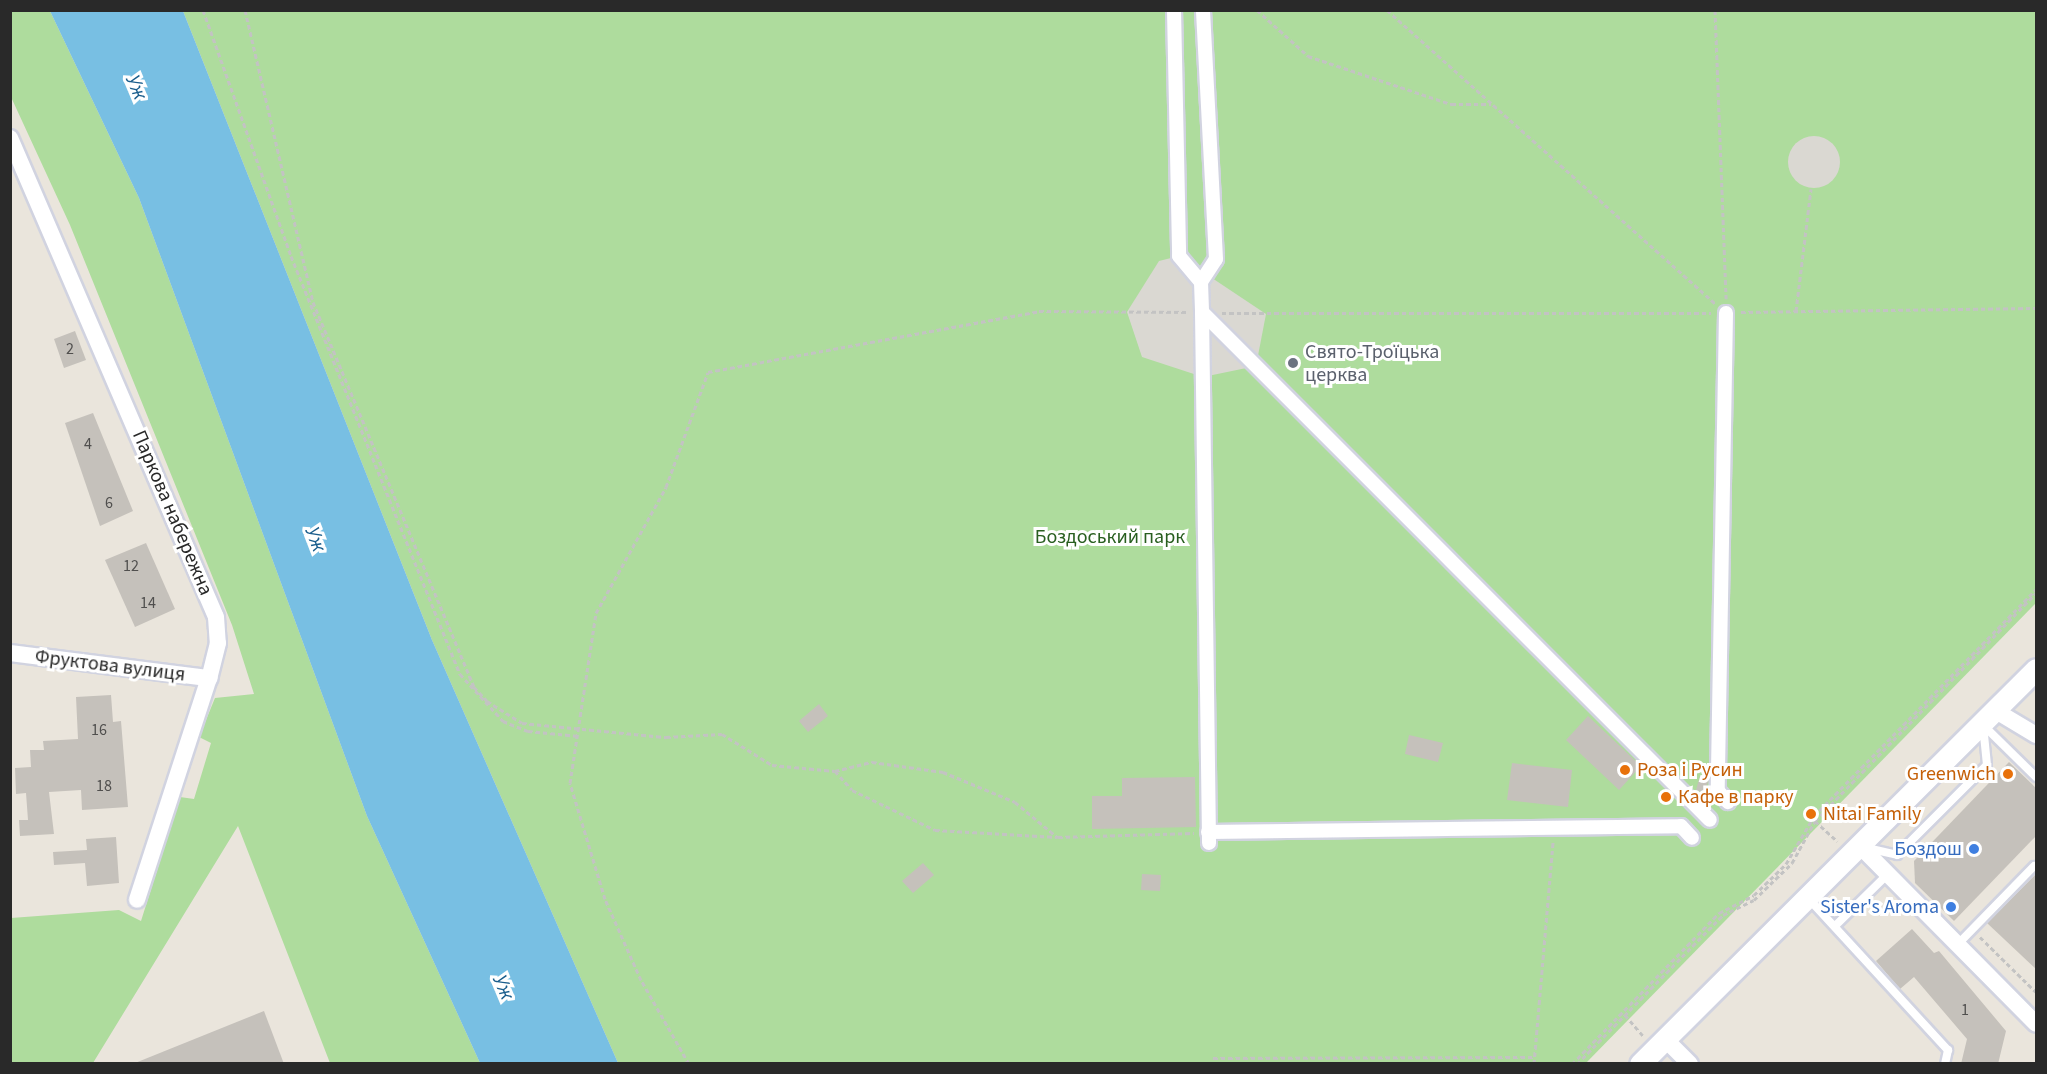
<!DOCTYPE html>
<meta charset="utf-8">
<style>
body{margin:0}
#map{position:relative;width:2047px;height:1074px;overflow:hidden;background:#eae5dc;font-family:"Source Sans 3",sans-serif}
div>[style]{position:absolute}
[style*='--x']{left:calc(var(--x)*1px);top:calc(var(--y)*1px);width:calc(var(--w)*1px);rotate:calc(var(--a)*1deg)}
.green>*{inset:0;background:#aedc9d}
.plaza>*{inset:0;background:#dad8d2}
.round{border-radius:50%}
.water>*{inset:0;background:#78bfe3}
.building>*{inset:0;background:#c5c1bb}
.path>*{height:3px;margin-top:-1.5px;transform-origin:0;background:repeating-linear-gradient(90deg,#c3c3c3 0 4.5px,transparent 0 7.5px)}
.roads{filter:drop-shadow(2px 0 #d1d3e0) drop-shadow(-2px 0 #d1d3e0) drop-shadow(0 2px #d1d3e0) drop-shadow(0 -2px #d1d3e0)}
.service>*{height:8px;margin:-4px;padding:0 4px;transform-origin:4px;border-radius:4px;background:#fff}
.pedestrian>*{height:14px;margin:-7px;padding:0 7px;transform-origin:7px;border-radius:7px;background:#fff}
.minor>*{height:16px;margin:-8px;padding:0 8px;transform-origin:8px;border-radius:8px;background:#fff}
.tertiary>*{height:21px;margin:-10.5px;padding:0 10.5px;transform-origin:10.5px;border-radius:10.5px;background:#fff}
.dots>*{width:16px;height:16px;translate:-50% -50%;box-sizing:border-box;border:3px solid #fff;border-radius:50%}
span{translate:-50% -50%;white-space:nowrap;text-align:center;line-height:1.15;-webkit-text-stroke:6px #fff;paint-order:stroke}
.number-label{font-size:16px;color:#504f4e}
.number-label span{-webkit-text-stroke-width:0}
.worship-label{font-size:20px;color:#5b616d}
.left{translate:0 -50%;text-align:left}
.street-label{font-size:20px;color:#292929}
.park-label{font-size:20px;color:#295f20}
.food-label{font-size:20px;color:#c56008}
.right{translate:-100% -50%;text-align:right}
.shop-label{font-size:20px;color:#366cbe}
.water-label{font-size:21px;color:#195d8c;font-style:italic}
.frame{position:absolute;inset:0;border:12px solid #292929;pointer-events:none}
</style>
<div id="map">
<div class="green">
<i style="clip-path:polygon(10px 11px,50px 11px,139px 198px,367px 816px,480px 1063px,330px 1063px,238px 826px,93px 1063px,11px 1063px,11px 918px,119px 910px,141px 921px,180px 797px,194px 799px,211px 743px,199px 737px,215px 698px,254px 694px,232px 625px,70px 225px,11px 97px)"></i>
<i style="clip-path:polygon(183px 11px,2036px 11px,2036px 603px,1586px 1063px,618px 1063px,432px 640px)"></i>
</div>
<div class="plaza">
<i class="round" style="left:1788px;top:136px;width:52px;height:52px"></i>
<i style="clip-path:polygon(1179px 256px,1266px 314px,1256px 366px,1203px 377px,1142px 357px,1127px 312px,1159px 261px)"></i>
</div>
<div class="water">
<i style="clip-path:polygon(50px 11px,183px 11px,432px 640px,618px 1063px,480px 1063px,367px 816px,139px 198px)"></i>
</div>
<div class="building">
<i style="clip-path:polygon(75px 331px,86px 360px,64px 368px,54px 339px)"></i>
<i style="clip-path:polygon(93px 413px,133px 511px,100px 526px,65px 423px)"></i>
<i style="clip-path:polygon(146px 543px,175px 609px,135px 627px,105px 560px)"></i>
<i style="clip-path:polygon(111px 695px,113px 722px,121px 721px,128px 807px,82px 810px,81px 790px,49px 792px,54px 834px,20px 836px,19px 820px,28px 820px,26px 793px,16px 794px,15px 768px,31px 767px,30px 750px,44px 750px,43px 741px,78px 739px,76px 697px)"></i>
<i style="clip-path:polygon(819px 704px,828px 716px,808px 732px,799px 721px)"></i>
<i style="clip-path:polygon(1588px 716px,1641px 766px,1619px 790px,1566px 740px)"></i>
<i style="clip-path:polygon(1409px 735px,1443px 743px,1438px 762px,1405px 754px)"></i>
<i style="clip-path:polygon(2009px 762px,2037px 789px,2037px 835px,1954px 921px,1915px 883px,1914px 861px)"></i>
<i style="clip-path:polygon(1512px 763px,1572px 770px,1568px 807px,1507px 800px)"></i>
<i style="clip-path:polygon(1700px 776px,1709px 780px,1704px 793px,1696px 790px)"></i>
<i style="clip-path:polygon(1195px 777px,1196px 827px,1092px 829px,1092px 796px,1122px 796px,1122px 778px)"></i>
<i style="clip-path:polygon(116px 837px,119px 883px,87px 886px,85px 863px,54px 865px,53px 852px,87px 850px,86px 839px)"></i>
<i style="clip-path:polygon(923px 863px,934px 875px,913px 893px,902px 881px)"></i>
<i style="clip-path:polygon(2037px 873px,2037px 970px,1987px 923px)"></i>
<i style="clip-path:polygon(1142px 874px,1161px 875px,1160px 891px,1141px 890px)"></i>
<i style="clip-path:polygon(1912px 929px,1934px 953px,1939px 951px,2006px 1031px,1998px 1064px,1961px 1064px,1967px 1039px,1914px 977px,1900px 989px,1876px 961px)"></i>
<i style="clip-path:polygon(264px 1011px,284px 1064px,135px 1064px,135px 1063px)"></i>
</div>
<div class="path">
<i style="--x:203;--y:10;--w:261;--a:70.3"></i>
<i style="--x:291;--y:256;--w:451;--a:68"></i>
<i style="--x:460;--y:674;--w:64;--a:47.5"></i>
<i style="--x:503;--y:721;--w:27;--a:22"></i>
<i style="--x:528;--y:731;--w:51;--a:5.6"></i>
<i style="--x:245;--y:10;--w:300;--a:76.9"></i>
<i style="--x:313;--y:302;--w:417;--a:67.3"></i>
<i style="--x:474;--y:687;--w:19;--a:47"></i>
<i style="--x:487;--y:701;--w:41;--a:32.2"></i>
<i style="--x:522;--y:723;--w:145;--a:5.6"></i>
<i style="--x:666;--y:737;--w:56;--a:-3.1"></i>
<i style="--x:722;--y:734;--w:59;--a:31.8"></i>
<i style="--x:772;--y:765;--w:63;--a:5.4"></i>
<i style="--x:835;--y:771;--w:25;--a:48"></i>
<i style="--x:852;--y:790;--w:92;--a:25.7"></i>
<i style="--x:935;--y:830;--w:123;--a:3.3"></i>
<i style="--x:1058;--y:837;--w:136;--a:-1.7"></i>
<i style="--x:1257;--y:10;--w:69;--a:42"></i>
<i style="--x:1308;--y:56;--w:151;--a:18.6"></i>
<i style="--x:1451;--y:104;--w:40;--a:0"></i>
<i style="--x:1387;--y:10;--w:440;--a:41.8"></i>
<i style="--x:1715;--y:10;--w:289;--a:87.8"></i>
<i style="--x:1796;--y:311;--w:123;--a:-83"></i>
<i style="--x:1741;--y:312;--w:295;--a:-0.8"></i>
<i style="--x:1222;--y:313;--w:489;--a:0"></i>
<i style="--x:835;--y:771;--w:38;--a:-14"></i>
<i style="--x:872;--y:762;--w:72;--a:8"></i>
<i style="--x:943;--y:772;--w:78;--a:22.6"></i>
<i style="--x:1015;--y:802;--w:55;--a:39.8"></i>
<i style="--x:1815;--y:821;--w:30;--a:42"></i>
<i style="--x:1980;--y:937;--w:78;--a:44.5"></i>
<i style="--x:1625;--y:1015;--w:28;--a:49"></i>
<i style="--x:1213;--y:1058;--w:322;--a:-0.2"></i>
<i style="--x:689;--y:1064;--w:97;--a:-119.7"></i>
<i style="--x:641;--y:980;--w:89;--a:-114"></i>
<i style="--x:605;--y:899;--w:121;--a:-106.8"></i>
<i style="--x:570;--y:783;--w:172;--a:-81.3"></i>
<i style="--x:596;--y:613;--w:144;--a:-60.9"></i>
<i style="--x:666;--y:487;--w:122;--a:-69.9"></i>
<i style="--x:708;--y:372;--w:337;--a:-10.4"></i>
<i style="--x:1039;--y:311;--w:150;--a:0.4"></i>
<i style="--x:1534;--y:1064;--w:223;--a:-85.1"></i>
<i style="--x:1572;--y:1064;--w:211;--a:-45.8"></i>
<i style="--x:1719;--y:913;--w:39;--a:-27"></i>
<i style="--x:1754;--y:895;--w:45;--a:-44.1"></i>
<i style="--x:1786;--y:864;--w:56;--a:-59.7"></i>
<i style="--x:1814;--y:816;--w:318;--a:-45.6"></i>
<i style="--x:1577;--y:1064;--w:209;--a:-45.6"></i>
<i style="--x:1723;--y:915;--w:34;--a:-26"></i>
<i style="--x:1754;--y:900;--w:53;--a:-44.2"></i>
<i style="--x:1792;--y:863;--w:48;--a:-61.3"></i>
<i style="--x:1815;--y:821;--w:318;--a:-45.9"></i>
</div>
<div class="roads">
<div class="service">
<i style="--x:1983;--y:725;--w:74;--a:44.5"></i>
<i style="--x:1867;--y:848;--w:31;--a:13"></i>
<i style="--x:1897;--y:855;--w:127;--a:-45"></i>
<i style="--x:1987;--y:765;--w:40;--a:-95.7"></i>
<i style="--x:1808;--y:898;--w:207;--a:47.4"></i>
<i style="--x:1948;--y:1050;--w:14;--a:102"></i>
<i style="--x:1835;--y:926;--w:74;--a:-44.5"></i>
<i style="--x:1958;--y:944;--w:109;--a:-45.7"></i>
</div>
<div class="pedestrian">
<i style="--x:1174;--y:10;--w:246;--a:88.8"></i>
<i style="--x:1179;--y:256;--w:34;--a:50"></i>
<i style="--x:1201;--y:282;--w:30;--a:88"></i>
<i style="--x:1202;--y:312;--w:531;--a:89.24"></i>
<i style="--x:1201;--y:282;--w:27;--a:-57"></i>
<i style="--x:1216;--y:259;--w:249;--a:-93"></i>
<i style="--x:1202;--y:312;--w:718;--a:45"></i>
<i style="--x:1726;--y:313;--w:478;--a:91"></i>
<i style="--x:1718;--y:791;--w:15;--a:48"></i>
<i style="--x:1208;--y:832;--w:473;--a:-0.7"></i>
<i style="--x:1681;--y:826;--w:16;--a:47"></i>
</div>
<div class="minor">
<i style="--x:10;--y:138;--w:521;--a:66.73"></i>
<i style="--x:216;--y:617;--w:26;--a:86"></i>
<i style="--x:218;--y:643;--w:36;--a:104"></i>
<i style="--x:209;--y:678;--w:233;--a:108"></i>
<i style="--x:10;--y:653;--w:201;--a:7.2"></i>
<i style="--x:1996;--y:711;--w:47;--a:31"></i>
<i style="--x:1860;--y:846;--w:250;--a:45.3"></i>
<i style="--x:1665;--y:1039;--w:35;--a:45"></i>
</div>
<div class="tertiary">
<i style="--x:1640;--y:1064;--w:559;--a:-44.93"></i>
</div>
</div>
<div class="dots">
<i style="left:1293px;top:363px;background:#6b7280"></i>
<i style="left:1625px;top:770px;background:#e8710a"></i>
<i style="left:2008px;top:774px;background:#e8710a"></i>
<i style="left:1666px;top:797px;background:#e8710a"></i>
<i style="left:1811px;top:814px;background:#e8710a"></i>
<i style="left:1974px;top:849px;background:#3f7fe0"></i>
<i style="left:1951px;top:907px;background:#3f7fe0"></i>
</div>
<div class="number-label">
<span style="left:70px;top:349px">2</span>
<span style="left:88px;top:444px">4</span>
<span style="left:109px;top:503px">6</span>
<span style="left:131px;top:566px">12</span>
<span style="left:148px;top:603px">14</span>
<span style="left:99px;top:730px">16</span>
<span style="left:104px;top:786px">18</span>
<span style="left:1965px;top:1010px">1</span>
</div>
<div class="worship-label">
<span class="left" style="left:1305px;top:364px">Свято-Троїцька<br>церква</span>
</div>
<div class="street-label">
<span style="left:172px;top:513px;rotate:67deg">Паркова набережна</span>
<span style="left:110px;top:666px;rotate:7deg">Фруктова вулиця</span>
</div>
<div class="park-label">
<span style="left:1110px;top:537px">Боздоський парк</span>
</div>
<div class="food-label">
<span class="left" style="left:1637px;top:770px">Роза і Русин</span>
<span class="right" style="left:1996px;top:774px">Greenwich</span>
<span class="left" style="left:1678px;top:797px">Кафе в парку</span>
<span class="left" style="left:1823px;top:814px">Nitai Family</span>
</div>
<div class="shop-label">
<span class="right" style="left:1962px;top:849px">Боздош</span>
<span class="right" style="left:1939px;top:907px">Sister's Aroma</span>
</div>
<div class="water-label">
<span style="left:137px;top:87px;rotate:67deg">Уж</span>
<span style="left:316px;top:539px;rotate:69deg">Уж</span>
<span style="left:504px;top:987px;rotate:67deg">Уж</span>
</div>
<div class="frame"></div>
</div>
